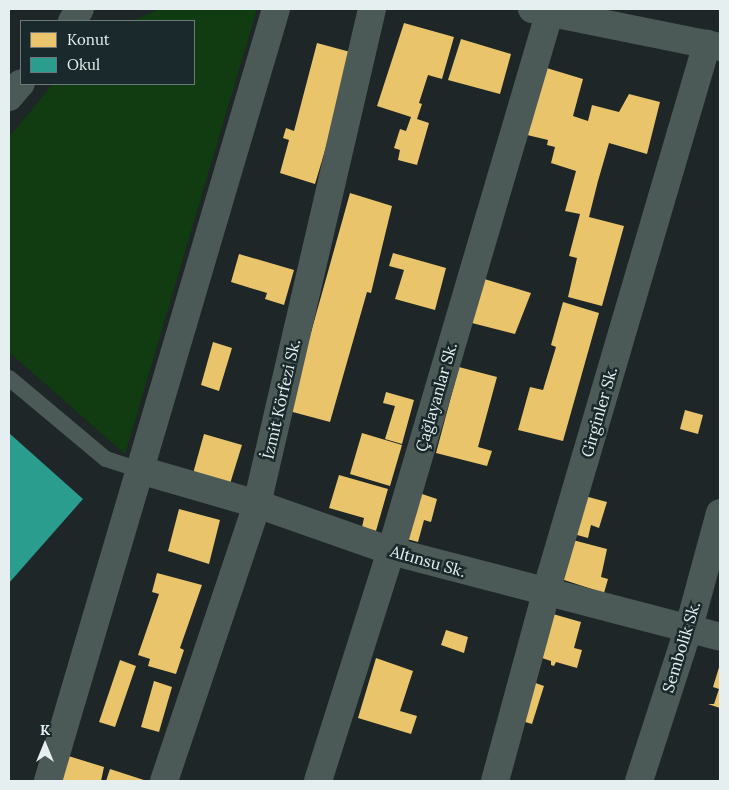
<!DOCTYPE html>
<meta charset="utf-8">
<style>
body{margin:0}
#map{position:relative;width:729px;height:790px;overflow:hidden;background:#1e2627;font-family:Lora,serif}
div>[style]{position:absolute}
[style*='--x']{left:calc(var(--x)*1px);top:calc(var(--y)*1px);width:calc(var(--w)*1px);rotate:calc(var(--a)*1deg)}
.green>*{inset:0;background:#113b11}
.homes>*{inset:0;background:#e9c46a}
.schools>*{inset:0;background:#2a9d8f}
.service>*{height:16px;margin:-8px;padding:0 8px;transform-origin:8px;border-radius:8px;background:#4c5a57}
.minor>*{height:28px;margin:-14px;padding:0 14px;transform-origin:14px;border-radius:14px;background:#4c5a57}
.tertiary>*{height:28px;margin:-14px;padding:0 14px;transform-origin:14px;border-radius:14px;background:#4c5a57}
span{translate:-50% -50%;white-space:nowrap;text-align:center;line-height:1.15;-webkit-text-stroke:5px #1a292b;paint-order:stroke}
.street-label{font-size:16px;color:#e6eff0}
.frame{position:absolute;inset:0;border:10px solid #e6eff0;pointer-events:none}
.legend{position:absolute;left:20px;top:20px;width:175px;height:65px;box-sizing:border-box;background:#1a292b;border:1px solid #6c787a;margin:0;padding:6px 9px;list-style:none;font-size:15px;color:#e6eff0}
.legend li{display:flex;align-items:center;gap:10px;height:25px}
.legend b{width:25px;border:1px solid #6c787a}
.north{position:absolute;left:20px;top:720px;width:50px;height:50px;-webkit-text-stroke:4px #1a292b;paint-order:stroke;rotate:0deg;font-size:14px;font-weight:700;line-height:20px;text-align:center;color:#e6eff0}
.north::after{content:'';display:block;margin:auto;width:18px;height:22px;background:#e6eff0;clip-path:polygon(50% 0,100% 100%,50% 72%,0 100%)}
</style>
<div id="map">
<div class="green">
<i style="clip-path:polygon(159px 9px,257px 9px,125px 454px,9px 352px,9px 137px,53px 84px,194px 84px,194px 21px,132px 21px)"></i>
</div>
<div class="homes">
<i style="clip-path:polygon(404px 23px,454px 37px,442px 79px,428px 75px,419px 103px,422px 104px,417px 119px,429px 123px,417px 165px,398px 160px,400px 150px,394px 148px,400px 129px,406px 131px,411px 117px,377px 106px)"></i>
<i style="clip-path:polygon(461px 39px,511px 54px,500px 94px,448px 80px)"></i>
<i style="clip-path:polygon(317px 43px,354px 53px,315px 184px,280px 173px,289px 140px,283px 138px,286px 128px,294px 131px)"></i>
<i style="clip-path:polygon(540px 66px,583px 79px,573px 116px,588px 121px,592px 105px,619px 112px,629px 94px,660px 102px,647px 154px,609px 143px,598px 181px,589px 217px,624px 226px,602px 306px,568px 297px,577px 258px,569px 256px,580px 214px,565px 211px,576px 171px,551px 163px,555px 147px,547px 145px,548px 140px,523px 134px)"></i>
<i style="clip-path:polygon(350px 193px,392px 206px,371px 293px,367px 292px,330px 422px,289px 411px)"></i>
<i style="clip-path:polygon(393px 253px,446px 268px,435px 310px,395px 299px,404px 270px,389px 266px)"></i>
<i style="clip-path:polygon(239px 254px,294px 270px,284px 305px,265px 299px,267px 293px,231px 282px)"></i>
<i style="clip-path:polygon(481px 278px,531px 293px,515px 334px,468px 322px)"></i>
<i style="clip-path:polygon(563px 302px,599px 313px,563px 441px,518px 430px,530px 387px,543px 390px,556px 347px,551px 345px)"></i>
<i style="clip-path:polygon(213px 342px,232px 348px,219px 391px,201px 385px)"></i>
<i style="clip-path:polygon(459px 367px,497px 377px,478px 447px,492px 451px,487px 466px,436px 453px)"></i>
<i style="clip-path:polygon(386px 392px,414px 400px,402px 444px,385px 439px,395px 406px,383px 403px)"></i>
<i style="clip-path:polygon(685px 410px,703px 415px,698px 434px,680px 429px)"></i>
<i style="clip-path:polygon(362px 433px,402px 445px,390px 486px,350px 474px)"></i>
<i style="clip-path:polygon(204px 434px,242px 445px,229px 487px,192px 477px)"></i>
<i style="clip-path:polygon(339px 475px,388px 489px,376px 531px,362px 527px,364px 518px,329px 508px)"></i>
<i style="clip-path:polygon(419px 493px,437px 499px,431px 522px,424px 520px,418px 542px,407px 539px)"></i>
<i style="clip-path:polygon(581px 495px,607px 502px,599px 528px,591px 525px,588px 538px,570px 533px)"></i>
<i style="clip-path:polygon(179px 509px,220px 520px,209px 564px,168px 551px)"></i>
<i style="clip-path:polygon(569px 539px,607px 549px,601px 577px,608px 579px,604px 593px,558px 578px)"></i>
<i style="clip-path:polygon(157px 573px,202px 585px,180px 648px,184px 650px,176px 674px,148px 666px,150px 659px,138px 655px,159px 594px,152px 592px)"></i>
<i style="clip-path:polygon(546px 612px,581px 622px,574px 648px,582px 650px,577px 668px,556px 662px,554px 666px,551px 665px,551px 661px,533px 655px)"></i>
<i style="clip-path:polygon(446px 630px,468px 637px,464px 653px,441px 645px)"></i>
<i style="clip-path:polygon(376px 658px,413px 671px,400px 711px,417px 716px,411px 734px,358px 718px)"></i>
<i style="clip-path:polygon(120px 660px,136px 666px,115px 727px,99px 722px)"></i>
<i style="clip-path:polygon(720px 664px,720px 708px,708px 704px,714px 704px,719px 689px,713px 687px)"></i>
<i style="clip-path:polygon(527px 680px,544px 686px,532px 724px,515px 719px)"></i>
<i style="clip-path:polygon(154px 681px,172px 687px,159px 732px,141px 727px)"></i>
<i style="clip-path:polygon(62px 754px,104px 767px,101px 781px,55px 781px)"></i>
<i style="clip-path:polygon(110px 769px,147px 781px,106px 781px)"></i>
</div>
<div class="schools">
<i style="clip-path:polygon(9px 433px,83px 499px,9px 583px)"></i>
</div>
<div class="service">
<i style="--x:9;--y:378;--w:126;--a:39.9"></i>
<i style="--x:106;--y:459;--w:36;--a:18"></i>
</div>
<div class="minor">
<i style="--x:72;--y:21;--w:14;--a:-56"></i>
<i style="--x:9;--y:97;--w:18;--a:-49"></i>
<i style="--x:140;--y:470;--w:122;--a:16.2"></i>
<i style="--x:257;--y:504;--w:142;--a:19.3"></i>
<i style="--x:391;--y:551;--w:340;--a:14.6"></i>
<i style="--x:48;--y:781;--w:805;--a:-73.55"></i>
<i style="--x:164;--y:781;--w:292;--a:-71.4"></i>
<i style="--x:257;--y:504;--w:508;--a:-76.92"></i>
<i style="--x:318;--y:781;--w:241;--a:-72.4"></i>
<i style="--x:391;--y:551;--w:563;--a:-73.59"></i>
<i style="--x:495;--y:781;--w:210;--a:-74.8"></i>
<i style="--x:550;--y:578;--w:557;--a:-73.62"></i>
<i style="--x:639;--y:781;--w:162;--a:-72"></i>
<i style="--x:689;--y:627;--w:118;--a:-74.8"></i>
</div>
<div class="tertiary">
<i style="--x:532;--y:9;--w:192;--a:11.4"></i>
</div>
<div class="street-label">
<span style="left:436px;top:397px;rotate:-74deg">Çağlayanlar Sk.</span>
<span style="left:281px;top:399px;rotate:-77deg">İzmit Körfezi Sk.</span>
<span style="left:599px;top:412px;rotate:-74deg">Girginler Sk.</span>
<span style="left:428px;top:561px;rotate:16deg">Altınsu Sk.</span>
<span style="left:681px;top:647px;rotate:-73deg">Sembolik Sk.</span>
</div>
<div class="frame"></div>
<ul class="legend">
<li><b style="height:14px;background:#e9c46a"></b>Konut</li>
<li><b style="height:14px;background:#2a9d8f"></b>Okul</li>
</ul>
<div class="north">K</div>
</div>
